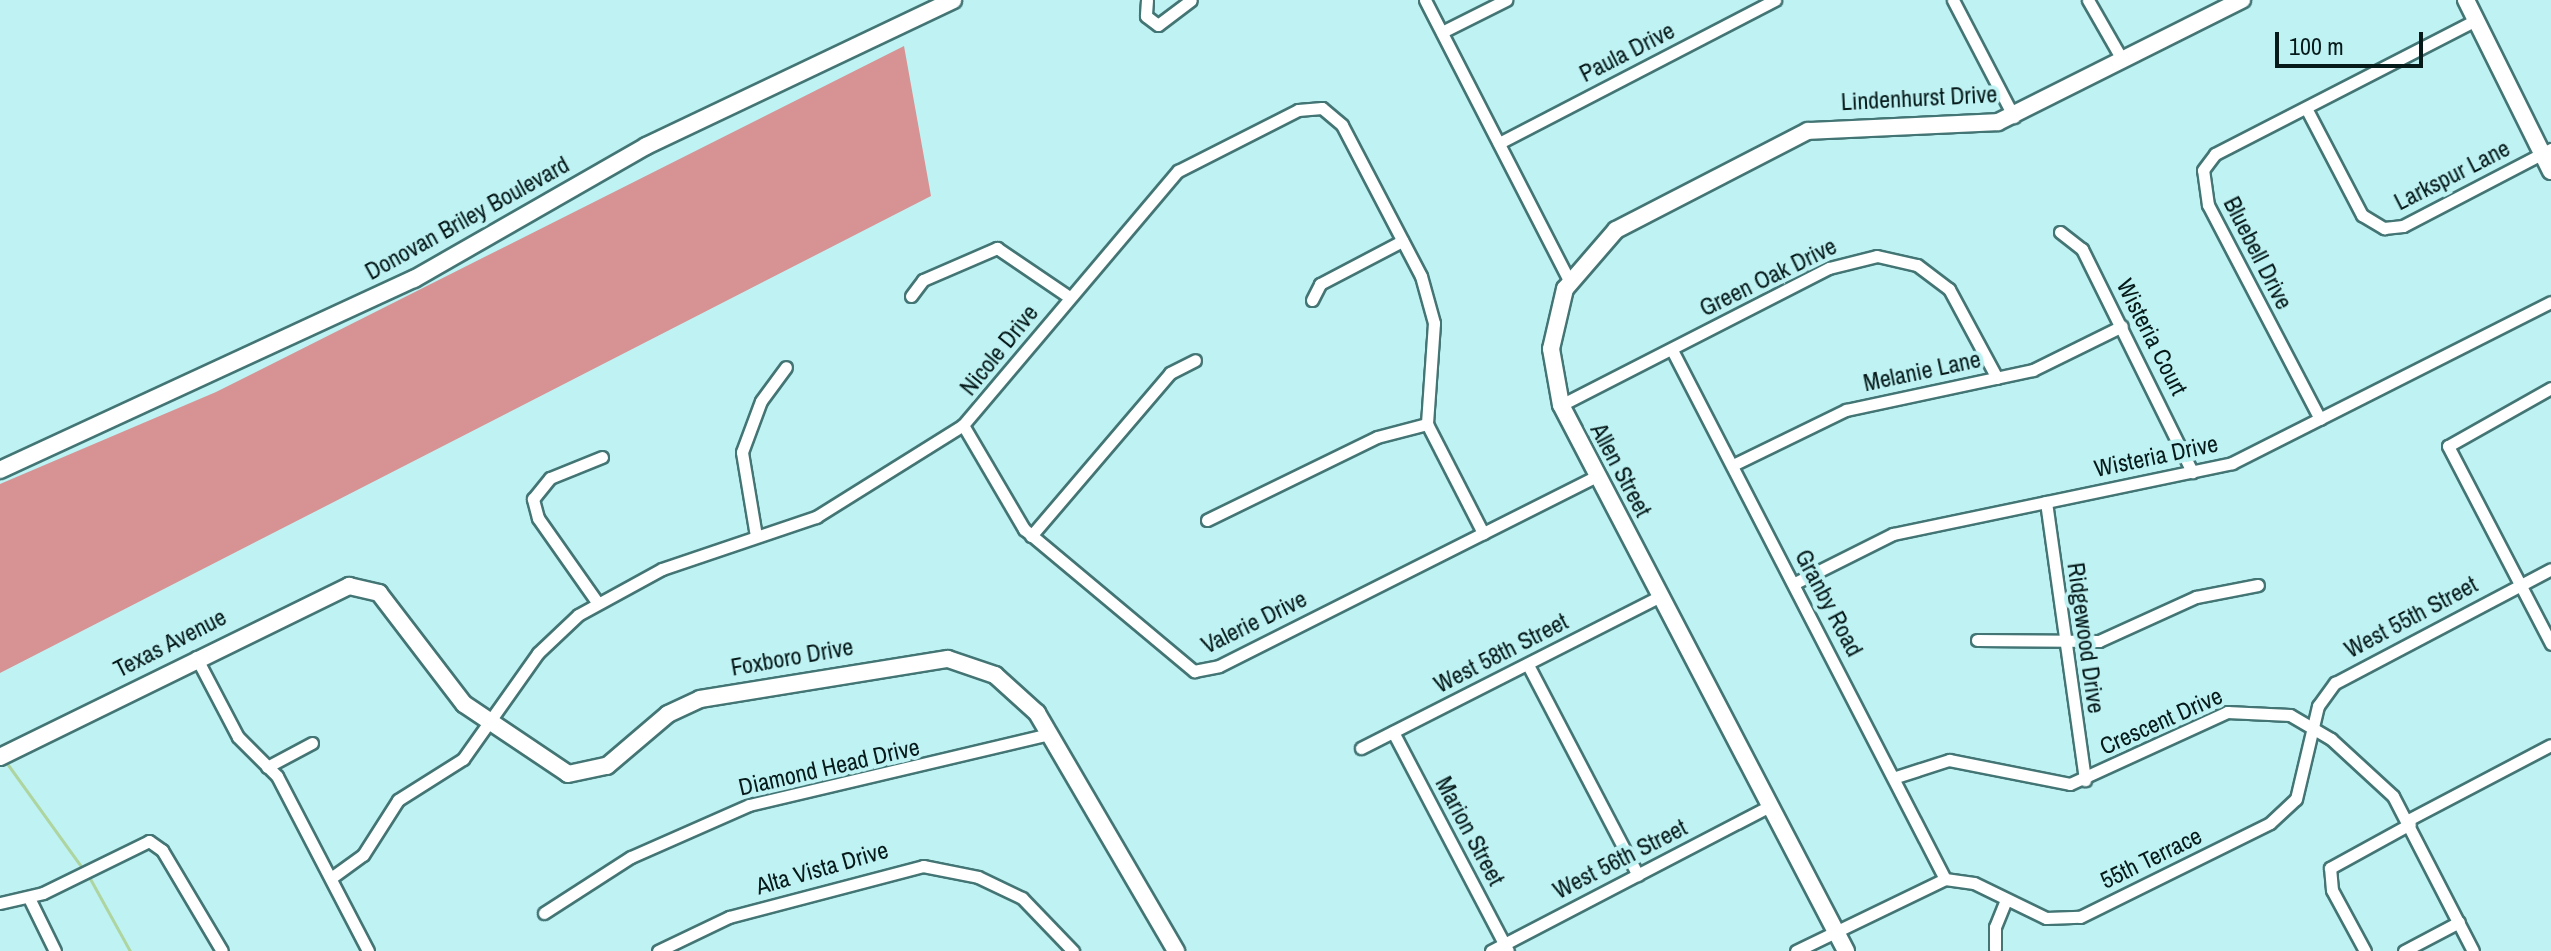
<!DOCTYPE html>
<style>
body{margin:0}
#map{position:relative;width:2551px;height:951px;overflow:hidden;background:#bff2f3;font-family:"Archivo Narrow",sans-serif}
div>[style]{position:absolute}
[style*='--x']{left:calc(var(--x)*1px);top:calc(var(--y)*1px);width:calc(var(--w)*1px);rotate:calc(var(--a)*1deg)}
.forest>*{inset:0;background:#d79294}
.stream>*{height:3px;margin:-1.5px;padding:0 1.5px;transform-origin:1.5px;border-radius:1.5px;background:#aed59f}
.roads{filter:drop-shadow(2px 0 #447575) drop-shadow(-2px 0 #447575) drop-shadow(0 2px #447575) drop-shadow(0 -2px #447575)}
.street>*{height:11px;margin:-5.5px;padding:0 5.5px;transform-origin:5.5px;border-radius:5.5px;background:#fff}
.secondary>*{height:16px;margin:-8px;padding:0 8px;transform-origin:8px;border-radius:8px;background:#fff}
span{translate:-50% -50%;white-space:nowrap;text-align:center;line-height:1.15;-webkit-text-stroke:8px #bff2f3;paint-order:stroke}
.street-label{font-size:24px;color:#061a1a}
.scale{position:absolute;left:2275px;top:32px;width:148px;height:36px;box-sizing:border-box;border:4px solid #061a1a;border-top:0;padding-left:10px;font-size:24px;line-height:28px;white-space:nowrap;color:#061a1a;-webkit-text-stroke:6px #bff2f3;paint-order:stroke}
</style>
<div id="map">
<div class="forest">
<i style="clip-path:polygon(904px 46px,931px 196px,0 673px,0 484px,216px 392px)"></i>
</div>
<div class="stream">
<i style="--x:6;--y:762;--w:132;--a:54.3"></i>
<i style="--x:88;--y:875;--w:87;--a:61.1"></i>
</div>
<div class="roads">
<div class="street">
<i style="--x:1147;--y:0;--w:16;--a:94"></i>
<i style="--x:1146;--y:16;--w:15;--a:37"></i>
<i style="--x:1158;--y:25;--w:41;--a:-37.1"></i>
<i style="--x:1425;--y:0;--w:315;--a:62.8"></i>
<i style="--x:1953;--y:0;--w:132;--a:62.5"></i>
<i style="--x:2088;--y:0;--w:70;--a:60.2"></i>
<i style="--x:1442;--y:32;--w:72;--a:-26.6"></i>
<i style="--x:2306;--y:108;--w:121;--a:62.4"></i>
<i style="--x:2362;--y:215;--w:26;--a:31"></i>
<i style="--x:2384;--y:228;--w:19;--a:-6"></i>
<i style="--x:2403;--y:226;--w:167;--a:-27.5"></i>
<i style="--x:1499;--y:143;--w:311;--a:-27.4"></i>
<i style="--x:2060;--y:232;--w:28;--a:38"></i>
<i style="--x:2082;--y:249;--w:249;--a:63.7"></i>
<i style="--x:911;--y:296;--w:20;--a:-53"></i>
<i style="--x:923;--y:280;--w:81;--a:-23.4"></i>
<i style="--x:997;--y:248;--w:87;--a:34.2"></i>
<i style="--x:1312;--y:300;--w:18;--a:-63"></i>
<i style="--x:1320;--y:284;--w:93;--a:-27.7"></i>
<i style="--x:1672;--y:350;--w:595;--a:62.7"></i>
<i style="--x:2551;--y:388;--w:118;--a:150.6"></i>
<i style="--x:2448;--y:446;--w:223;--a:62.5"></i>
<i style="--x:1561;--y:405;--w:301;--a:-27.1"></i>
<i style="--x:1829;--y:268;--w:49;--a:-14"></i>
<i style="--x:1877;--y:256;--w:41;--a:12.7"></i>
<i style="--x:1917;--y:265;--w:40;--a:37"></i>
<i style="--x:1949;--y:289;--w:101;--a:61.7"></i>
<i style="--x:2320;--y:419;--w:242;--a:-117.6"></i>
<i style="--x:2208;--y:205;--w:35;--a:-98"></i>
<i style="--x:2203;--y:170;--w:20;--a:-53"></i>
<i style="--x:2215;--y:154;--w:293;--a:-27.2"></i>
<i style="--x:963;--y:425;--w:121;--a:59.6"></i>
<i style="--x:1024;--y:529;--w:222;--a:39.9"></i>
<i style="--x:1194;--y:671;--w:25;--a:-11"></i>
<i style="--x:1219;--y:666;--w:422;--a:-26.7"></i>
<i style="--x:1733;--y:465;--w:126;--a:-26"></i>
<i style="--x:1846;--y:410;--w:191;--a:-12.1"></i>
<i style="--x:2033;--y:370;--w:99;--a:-26.3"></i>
<i style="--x:2046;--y:502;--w:281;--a:82"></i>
<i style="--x:1207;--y:520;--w:189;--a:-26"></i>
<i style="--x:1377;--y:437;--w:52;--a:-14.6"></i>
<i style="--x:756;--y:536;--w:85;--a:-99.5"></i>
<i style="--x:742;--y:452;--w:54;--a:-69.6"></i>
<i style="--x:761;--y:401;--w:42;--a:-53.7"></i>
<i style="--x:1031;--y:536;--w:214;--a:-49.5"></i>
<i style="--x:1170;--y:373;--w:28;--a:-27"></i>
<i style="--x:1795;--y:583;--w:110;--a:-26.6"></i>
<i style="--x:1893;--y:534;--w:346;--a:-11.8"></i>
<i style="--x:2232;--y:463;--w:357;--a:-26.8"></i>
<i style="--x:597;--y:602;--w:103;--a:-125.1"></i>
<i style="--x:538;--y:518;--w:20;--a:-105"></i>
<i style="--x:533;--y:499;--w:27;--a:-51"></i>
<i style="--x:550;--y:478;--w:56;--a:-22"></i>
<i style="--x:1977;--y:640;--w:122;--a:0.5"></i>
<i style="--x:2099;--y:641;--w:107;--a:-24.4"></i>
<i style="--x:2196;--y:597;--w:63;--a:-11"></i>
<i style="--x:196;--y:657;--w:90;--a:62.3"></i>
<i style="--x:238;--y:737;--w:55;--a:45"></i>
<i style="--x:277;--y:776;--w:197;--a:62.5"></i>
<i style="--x:1528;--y:665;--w:237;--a:62.4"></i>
<i style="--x:1393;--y:732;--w:247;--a:62.3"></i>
<i style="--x:1361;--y:748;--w:335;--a:-26.9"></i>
<i style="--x:267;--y:767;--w:51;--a:-28.1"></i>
<i style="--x:1896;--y:777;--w:56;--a:-17.8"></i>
<i style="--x:1949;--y:760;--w:123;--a:11.2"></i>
<i style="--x:2070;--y:784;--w:173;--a:-24.6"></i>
<i style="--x:2227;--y:712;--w:63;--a:2.7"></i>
<i style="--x:2290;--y:715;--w:48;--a:30.3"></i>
<i style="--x:2331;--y:739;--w:84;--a:42.6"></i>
<i style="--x:2393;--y:796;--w:174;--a:62.7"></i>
<i style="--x:2408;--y:820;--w:161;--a:-27.7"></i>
<i style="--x:331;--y:878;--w:39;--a:-36"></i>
<i style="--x:363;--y:855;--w:65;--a:-57.5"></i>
<i style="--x:398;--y:800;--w:77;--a:-32.2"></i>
<i style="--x:463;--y:759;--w:130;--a:-54.7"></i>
<i style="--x:538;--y:653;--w:55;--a:-43.5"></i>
<i style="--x:578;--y:615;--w:96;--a:-28.7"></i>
<i style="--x:662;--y:569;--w:163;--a:-18.7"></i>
<i style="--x:816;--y:517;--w:173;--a:-32"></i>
<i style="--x:963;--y:425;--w:333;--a:-49.8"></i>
<i style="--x:1178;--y:171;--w:135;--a:-26.9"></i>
<i style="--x:1298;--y:110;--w:24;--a:-5"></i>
<i style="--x:1322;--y:108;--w:26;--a:40"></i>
<i style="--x:1342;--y:125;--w:170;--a:62.4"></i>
<i style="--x:1421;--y:276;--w:49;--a:74.5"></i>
<i style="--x:1434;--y:323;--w:101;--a:94"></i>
<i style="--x:1427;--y:424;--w:123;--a:62.8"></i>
<i style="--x:29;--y:898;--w:59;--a:63.9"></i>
<i style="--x:0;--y:903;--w:44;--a:-13.1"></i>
<i style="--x:43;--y:893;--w:118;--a:-26.1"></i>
<i style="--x:149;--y:841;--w:16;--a:35"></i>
<i style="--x:162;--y:850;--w:117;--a:59.3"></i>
<i style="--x:544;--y:913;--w:103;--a:-32.8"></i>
<i style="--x:631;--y:857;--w:129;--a:-23.8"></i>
<i style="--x:749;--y:805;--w:308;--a:-13.3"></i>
<i style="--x:1995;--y:949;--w:22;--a:-90"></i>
<i style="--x:1995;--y:927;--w:29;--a:-68"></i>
<i style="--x:658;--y:951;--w:79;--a:-25.6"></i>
<i style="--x:729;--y:917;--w:201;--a:-14.7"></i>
<i style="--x:923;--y:866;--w:56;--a:11.3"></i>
<i style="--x:978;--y:877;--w:49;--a:25.5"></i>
<i style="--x:1022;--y:898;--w:74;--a:46.1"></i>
<i style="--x:1491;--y:951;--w:314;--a:-27.5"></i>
<i style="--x:1796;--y:951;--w:165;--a:-25.8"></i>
<i style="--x:1945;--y:879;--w:29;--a:8"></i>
<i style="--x:1974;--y:883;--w:80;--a:25.9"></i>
<i style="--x:2046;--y:918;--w:34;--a:-2"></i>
<i style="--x:2080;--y:917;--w:212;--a:-26.3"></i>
<i style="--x:2270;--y:823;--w:35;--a:-43"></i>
<i style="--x:2296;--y:799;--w:96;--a:-76.7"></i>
<i style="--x:2318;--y:706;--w:29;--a:-54"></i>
<i style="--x:2335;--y:683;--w:244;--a:-27.8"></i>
<i style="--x:2365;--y:951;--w:69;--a:-118.4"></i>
<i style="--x:2332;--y:890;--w:22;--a:-95"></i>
<i style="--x:2330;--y:868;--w:91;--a:-28.8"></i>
<i style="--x:2404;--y:951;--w:62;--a:-27.8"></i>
</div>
<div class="secondary">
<i style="--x:2466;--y:0;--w:191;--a:63.6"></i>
<i style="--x:0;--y:470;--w:456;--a:-24.8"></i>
<i style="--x:414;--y:279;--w:267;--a:-29.8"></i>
<i style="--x:646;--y:146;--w:340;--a:-25.4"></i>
<i style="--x:0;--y:757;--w:389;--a:-26.1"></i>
<i style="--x:349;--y:586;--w:31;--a:13"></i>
<i style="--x:379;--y:593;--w:140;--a:52.6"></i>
<i style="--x:464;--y:704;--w:125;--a:33.9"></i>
<i style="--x:568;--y:774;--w:40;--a:-12"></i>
<i style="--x:607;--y:766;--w:80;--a:-40.4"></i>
<i style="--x:668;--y:714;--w:35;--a:-25"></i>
<i style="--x:700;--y:699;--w:251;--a:-9.2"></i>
<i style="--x:948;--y:659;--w:50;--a:18.8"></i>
<i style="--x:995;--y:675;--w:57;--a:42.1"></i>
<i style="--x:1037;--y:713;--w:276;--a:59.7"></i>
<i style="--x:1846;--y:951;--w:616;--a:-117.56"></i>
<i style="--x:1561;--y:405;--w:57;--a:-100.1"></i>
<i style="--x:1551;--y:349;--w:62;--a:-76.9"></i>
<i style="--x:1565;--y:289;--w:78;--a:-49.2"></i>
<i style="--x:1616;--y:230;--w:216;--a:-27.3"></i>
<i style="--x:1808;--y:131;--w:190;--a:-2.7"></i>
<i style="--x:1998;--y:122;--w:273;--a:-26.6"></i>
</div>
</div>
<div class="street-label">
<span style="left:1627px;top:52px;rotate:-27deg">Paula Drive</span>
<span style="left:1919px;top:98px;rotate:-3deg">Lindenhurst Drive</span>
<span style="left:2452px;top:175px;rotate:-27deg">Larkspur Lane</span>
<span style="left:467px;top:218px;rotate:-29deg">Donovan Briley Boulevard</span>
<span style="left:2258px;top:253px;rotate:63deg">Bluebell Drive</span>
<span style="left:1768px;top:277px;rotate:-26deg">Green Oak Drive</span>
<span style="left:2152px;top:337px;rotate:63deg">Wisteria Court</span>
<span style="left:999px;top:350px;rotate:-51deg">Nicole Drive</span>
<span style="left:1922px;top:371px;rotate:-12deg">Melanie Lane</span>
<span style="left:2156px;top:456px;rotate:-12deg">Wisteria Drive</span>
<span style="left:1621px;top:470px;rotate:62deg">Allen Street</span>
<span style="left:1829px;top:603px;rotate:62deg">Granby Road</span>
<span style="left:2411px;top:617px;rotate:-28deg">West 55th Street</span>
<span style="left:1254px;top:622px;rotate:-26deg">Valerie Drive</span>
<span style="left:2086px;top:638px;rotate:82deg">Ridgewood Drive</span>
<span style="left:170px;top:643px;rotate:-27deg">Texas Avenue</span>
<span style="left:1501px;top:653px;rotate:-27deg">West 58th Street</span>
<span style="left:792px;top:657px;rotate:-10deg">Foxboro Drive</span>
<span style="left:2161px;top:721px;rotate:-24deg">Crescent Drive</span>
<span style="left:829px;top:767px;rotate:-13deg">Diamond Head Drive</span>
<span style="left:1470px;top:831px;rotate:62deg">Marion Street</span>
<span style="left:2151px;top:858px;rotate:-26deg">55th Terrace</span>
<span style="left:1620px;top:859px;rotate:-27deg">West 56th Street</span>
<span style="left:822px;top:868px;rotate:-16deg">Alta Vista Drive</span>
</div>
<div class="scale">100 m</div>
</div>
